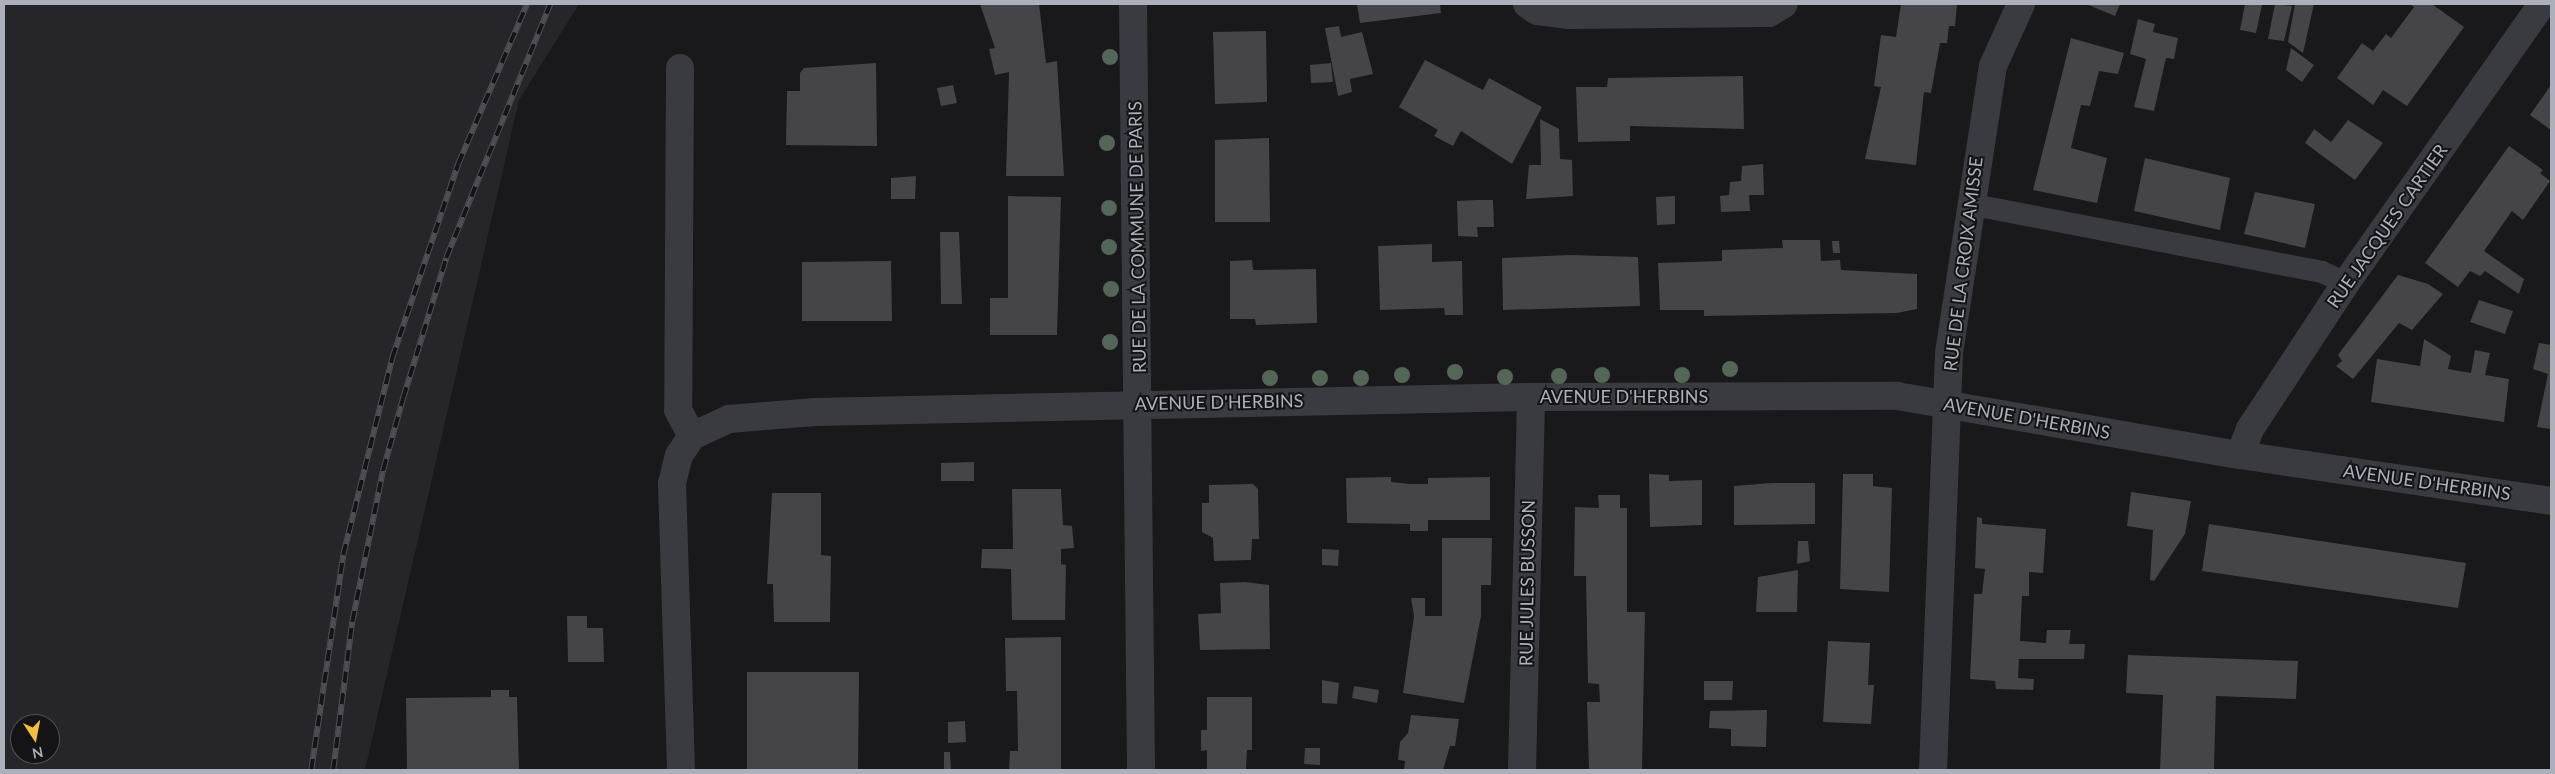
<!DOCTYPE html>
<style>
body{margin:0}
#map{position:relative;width:2555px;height:774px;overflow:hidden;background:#19191c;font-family:Lato,sans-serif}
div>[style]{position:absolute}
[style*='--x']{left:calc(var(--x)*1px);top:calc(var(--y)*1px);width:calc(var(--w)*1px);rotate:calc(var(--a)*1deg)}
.built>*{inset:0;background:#262529}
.building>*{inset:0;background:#444449}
.service>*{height:22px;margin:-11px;padding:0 11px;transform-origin:11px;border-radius:11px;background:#3a3b41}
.minor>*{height:28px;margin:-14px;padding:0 14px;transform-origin:14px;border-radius:14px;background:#3a3b41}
.rail>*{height:5.5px;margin-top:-2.75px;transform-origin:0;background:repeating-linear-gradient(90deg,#141417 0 11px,#4d4f56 0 22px);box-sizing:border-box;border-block:1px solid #4d4f56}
.trees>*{width:16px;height:16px;margin:-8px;border-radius:50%;background:#536657}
span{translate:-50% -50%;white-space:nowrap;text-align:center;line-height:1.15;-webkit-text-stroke:4px #141417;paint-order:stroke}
.street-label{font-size:18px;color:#acb0bb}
.frame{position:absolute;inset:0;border:5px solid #acb0bb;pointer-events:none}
.north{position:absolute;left:10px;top:714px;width:50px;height:50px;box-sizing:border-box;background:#141417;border:1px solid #515259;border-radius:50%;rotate:169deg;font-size:14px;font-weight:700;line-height:20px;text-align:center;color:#acb0bb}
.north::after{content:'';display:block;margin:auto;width:18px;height:22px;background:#f0bf3c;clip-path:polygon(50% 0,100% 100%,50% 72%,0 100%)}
</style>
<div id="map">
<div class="built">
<i style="clip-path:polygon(evenodd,4px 4px,579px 4px,519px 100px,365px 770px,4px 770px,4px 4px,20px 724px,50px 724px,50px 754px,20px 754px,20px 724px)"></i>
</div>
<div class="building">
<i style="clip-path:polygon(980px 4px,1039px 4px,1046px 63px,1057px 61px,1064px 176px,1006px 176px,1009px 72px,995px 75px,989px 49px,995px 48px)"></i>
<i style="clip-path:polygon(1357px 4px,1440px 4px,1441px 13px,1360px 23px)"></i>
<i style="clip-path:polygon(1901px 4px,1957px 4px,1955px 26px,1949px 26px,1947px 43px,1940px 43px,1931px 93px,1924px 92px,1916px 165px,1865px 159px,1881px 87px,1874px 86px,1881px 35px,1896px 37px)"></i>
<i style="clip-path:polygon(2086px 4px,2120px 4px,2115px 16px)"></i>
<i style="clip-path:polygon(2245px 4px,2262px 5px,2256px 33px,2240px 30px)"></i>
<i style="clip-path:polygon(2275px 4px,2292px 6px,2284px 41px,2268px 39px)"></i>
<i style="clip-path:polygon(2295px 4px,2314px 4px,2303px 53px,2288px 42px)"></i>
<i style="clip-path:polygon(2410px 4px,2432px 4px,2464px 27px,2407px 106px,2383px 90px,2373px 105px,2337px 78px,2362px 43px,2373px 51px,2386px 34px,2391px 38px,2414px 7px)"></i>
<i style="clip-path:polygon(2138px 19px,2155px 24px,2153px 32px,2178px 38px,2174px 59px,2166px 58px,2154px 111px,2134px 107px,2146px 59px,2130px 54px)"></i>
<i style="clip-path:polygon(1339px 26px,1341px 37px,1362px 32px,1373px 74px,1350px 79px,1352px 92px,1338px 96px,1325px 28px)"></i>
<i style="clip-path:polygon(1266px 31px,1267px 102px,1215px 104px,1213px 32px)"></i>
<i style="clip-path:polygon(2071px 38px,2124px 53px,2118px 74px,2099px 71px,2090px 106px,2081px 105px,2071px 148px,2107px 158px,2097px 203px,2033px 190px)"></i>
<i style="clip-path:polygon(2291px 48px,2314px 65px,2302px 82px,2286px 70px)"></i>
<i style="clip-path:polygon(1425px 60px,1483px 90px,1489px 78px,1542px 107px,1512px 164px,1461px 131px,1453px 146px,1434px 136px,1438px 130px,1399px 107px)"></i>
<i style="clip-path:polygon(876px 63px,877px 146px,786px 145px,787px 91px,800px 91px,800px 73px,804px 68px)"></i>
<i style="clip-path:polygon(1331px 63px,1333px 82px,1311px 83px,1310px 65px)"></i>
<i style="clip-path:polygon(1743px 76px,1744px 129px,1630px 126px,1630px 141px,1578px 142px,1576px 87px,1607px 87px,1608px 78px)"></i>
<i style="clip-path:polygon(953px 85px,957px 103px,941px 106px,937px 88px)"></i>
<i style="clip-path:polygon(2551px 85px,2551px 130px,2530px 115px)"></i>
<i style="clip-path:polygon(1540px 119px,1559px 129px,1560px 159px,1572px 160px,1573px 196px,1526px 199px,1529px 165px,1541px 165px)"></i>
<i style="clip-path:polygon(2348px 120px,2383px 143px,2355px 180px,2305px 143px,2314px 129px,2331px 142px)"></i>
<i style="clip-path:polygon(1269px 138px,1270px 222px,1215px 222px,1215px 140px)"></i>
<i style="clip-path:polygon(2509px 146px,2543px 170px,2540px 173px,2550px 181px,2523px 220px,2512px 211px,2484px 251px,2524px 279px,2519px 294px,2485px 271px,2480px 276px,2470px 271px,2458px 287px,2425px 263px)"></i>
<i style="clip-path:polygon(2145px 158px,2230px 178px,2220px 230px,2134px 211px)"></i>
<i style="clip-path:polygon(1763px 164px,1764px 195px,1749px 195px,1750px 211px,1721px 212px,1720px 196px,1729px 195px,1730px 182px,1741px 181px,1742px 166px)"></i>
<i style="clip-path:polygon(916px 176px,915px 199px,891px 199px,891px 178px)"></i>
<i style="clip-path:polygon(2255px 192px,2315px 204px,2305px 248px,2244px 234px)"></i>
<i style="clip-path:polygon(1008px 196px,1061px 197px,1057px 335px,990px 335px,990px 298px,1008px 298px)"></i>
<i style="clip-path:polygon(1675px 196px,1675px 224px,1657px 225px,1656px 197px)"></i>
<i style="clip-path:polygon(1477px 200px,1493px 200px,1494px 227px,1477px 227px,1478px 237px,1458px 236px,1457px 201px)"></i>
<i style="clip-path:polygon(940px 232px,959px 232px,962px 304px,941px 304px)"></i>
<i style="clip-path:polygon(1782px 240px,1820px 240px,1821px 261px,1840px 260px,1841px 270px,1917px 274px,1917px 309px,1897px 313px,1704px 316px,1704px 310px,1660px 310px,1658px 263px,1722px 261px,1722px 250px,1783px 248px)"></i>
<i style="clip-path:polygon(1832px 241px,1839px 241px,1840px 253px,1833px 253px)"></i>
<i style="clip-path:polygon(1432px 244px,1432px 262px,1462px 261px,1463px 315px,1445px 315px,1444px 308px,1380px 310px,1378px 246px)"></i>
<i style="clip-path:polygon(1570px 255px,1638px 257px,1640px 306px,1503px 310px,1502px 258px)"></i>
<i style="clip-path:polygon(1252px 260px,1253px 270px,1316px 269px,1317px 323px,1256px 325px,1255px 319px,1230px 319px,1230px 261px)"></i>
<i style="clip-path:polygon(891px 261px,892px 321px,802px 321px,802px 262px)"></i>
<i style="clip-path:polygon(2398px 275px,2428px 284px,2443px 294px,2412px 330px,2399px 323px,2353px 379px,2336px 366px,2342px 361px,2338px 355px)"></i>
<i style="clip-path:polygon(2479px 300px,2513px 311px,2505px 334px,2470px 322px)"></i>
<i style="clip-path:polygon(2424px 339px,2451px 356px,2448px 369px,2471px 373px,2475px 350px,2490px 353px,2485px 375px,2509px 379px,2504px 422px,2371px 402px,2377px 359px,2420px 366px)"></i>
<i style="clip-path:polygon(2539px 343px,2551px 345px,2551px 429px,2537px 427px,2548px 374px,2533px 369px)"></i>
<i style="clip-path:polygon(974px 462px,974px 481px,941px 481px,941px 463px)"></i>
<i style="clip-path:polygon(1649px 474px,1669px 475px,1669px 481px,1702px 480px,1702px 525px,1650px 527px)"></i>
<i style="clip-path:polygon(1843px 474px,1873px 474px,1873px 486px,1892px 488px,1889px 592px,1840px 589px)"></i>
<i style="clip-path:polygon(1391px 477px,1391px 482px,1410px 484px,1428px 484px,1428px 478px,1490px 477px,1490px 520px,1428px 520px,1428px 531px,1410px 531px,1410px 524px,1347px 523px,1346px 478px)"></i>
<i style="clip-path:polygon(1772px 483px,1815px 483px,1815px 524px,1734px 525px,1734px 486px)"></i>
<i style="clip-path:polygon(1253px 484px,1258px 489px,1259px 539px,1252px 539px,1251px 560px,1214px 561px,1213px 538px,1202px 532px,1202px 503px,1209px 503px,1209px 485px)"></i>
<i style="clip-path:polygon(1012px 489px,1061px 489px,1063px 525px,1072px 526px,1074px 548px,1061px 549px,1061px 564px,1066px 565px,1065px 620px,1012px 620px,1011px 569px,981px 568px,982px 549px,1013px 549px)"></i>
<i style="clip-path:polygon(2131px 492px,2191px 501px,2185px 534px,2154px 581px,2150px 580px,2153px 530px,2127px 526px)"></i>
<i style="clip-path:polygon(772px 493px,821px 493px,821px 555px,831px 556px,830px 622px,774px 622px,773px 584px,767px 584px)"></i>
<i style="clip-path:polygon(1598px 495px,1620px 495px,1620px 508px,1627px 508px,1627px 612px,1645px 612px,1642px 770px,1589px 770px,1587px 702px,1600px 702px,1599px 684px,1588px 683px,1586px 576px,1574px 576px,1575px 507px,1599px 508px)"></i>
<i style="clip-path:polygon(1977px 517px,1982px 518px,1982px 524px,2046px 529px,2043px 573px,2029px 572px,2029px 596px,2022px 596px,2020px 641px,2046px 643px,2047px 630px,2071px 630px,2069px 644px,2085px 644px,2084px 659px,2019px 659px,2018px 678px,2034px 679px,2033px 690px,1996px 689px,1995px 681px,1970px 679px,1974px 594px,1982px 594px,1985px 569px,1975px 568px)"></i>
<i style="clip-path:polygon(2209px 524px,2466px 563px,2458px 608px,2202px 571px)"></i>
<i style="clip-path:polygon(1442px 538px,1492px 538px,1491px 585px,1481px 585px,1481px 616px,1464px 703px,1403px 693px,1414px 616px,1411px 598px,1425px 598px,1425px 616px,1442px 616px)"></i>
<i style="clip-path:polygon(1798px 541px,1808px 541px,1810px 561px,1797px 564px)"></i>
<i style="clip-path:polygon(1322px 549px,1339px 550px,1338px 566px,1322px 565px)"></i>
<i style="clip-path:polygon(1798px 570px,1797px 612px,1756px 612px,1758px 577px)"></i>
<i style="clip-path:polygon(1245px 582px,1269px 585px,1270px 649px,1200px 650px,1198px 614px,1221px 613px,1220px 583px)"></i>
<i style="clip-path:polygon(567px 616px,587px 616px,587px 628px,603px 628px,604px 662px,568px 662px)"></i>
<i style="clip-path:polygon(1061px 637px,1061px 770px,1009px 770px,1010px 751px,1018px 751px,1017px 691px,1006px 691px,1005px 638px)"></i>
<i style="clip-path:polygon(1828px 641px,1870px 643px,1868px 685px,1874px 685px,1871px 724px,1823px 722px)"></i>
<i style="clip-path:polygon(2128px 655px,2298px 661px,2296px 699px,2216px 696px,2214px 770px,2160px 770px,2163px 695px,2126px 693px)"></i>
<i style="clip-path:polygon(747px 672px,859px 672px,858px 770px,747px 770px)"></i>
<i style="clip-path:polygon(1322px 680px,1339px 683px,1337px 704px,1322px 703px)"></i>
<i style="clip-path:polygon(1704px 681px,1733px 681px,1732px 700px,1704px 700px)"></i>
<i style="clip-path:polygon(1354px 686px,1379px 690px,1377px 703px,1352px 698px)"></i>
<i style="clip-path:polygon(491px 690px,509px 690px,509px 697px,517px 697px,519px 770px,407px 770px,406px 698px,491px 697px)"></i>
<i style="clip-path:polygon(1207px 697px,1252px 697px,1252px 750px,1247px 750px,1246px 769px,1207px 770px,1207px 750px,1201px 751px,1201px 730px,1207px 730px)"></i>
<i style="clip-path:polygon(1767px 710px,1766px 747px,1731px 746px,1731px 729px,1709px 728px,1710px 711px)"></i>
<i style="clip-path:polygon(1411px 715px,1459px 719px,1455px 746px,1450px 746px,1443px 770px,1404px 770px,1405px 761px,1398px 760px,1400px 742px,1408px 733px)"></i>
<i style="clip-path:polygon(965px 721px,966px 742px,948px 743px,948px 722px)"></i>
<i style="clip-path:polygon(1305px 748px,1320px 748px,1320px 765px,1304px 764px)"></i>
<i style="clip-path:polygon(944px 752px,950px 752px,951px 770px,944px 770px)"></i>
</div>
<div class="service">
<i style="--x:1969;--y:204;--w:359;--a:10.9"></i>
<i style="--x:2322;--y:272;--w:26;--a:25"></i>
</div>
<div class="minor">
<i style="--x:1133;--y:4;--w:766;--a:89.4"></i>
<i style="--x:1527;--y:4;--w:12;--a:35"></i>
<i style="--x:1537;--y:11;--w:31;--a:7"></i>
<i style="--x:1568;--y:15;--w:201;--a:-0.6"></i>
<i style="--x:1769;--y:13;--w:17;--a:-31"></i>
<i style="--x:680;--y:68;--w:342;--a:90.3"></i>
<i style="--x:678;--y:410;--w:30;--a:62"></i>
<i style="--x:692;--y:436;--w:23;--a:124"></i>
<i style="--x:679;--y:455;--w:29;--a:104"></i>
<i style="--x:672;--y:483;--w:287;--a:88.2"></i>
<i style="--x:692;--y:436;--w:41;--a:-24.7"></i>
<i style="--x:729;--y:419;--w:86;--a:-4.7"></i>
<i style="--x:815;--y:412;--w:716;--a:-1.2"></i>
<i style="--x:1531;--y:397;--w:366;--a:-0.2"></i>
<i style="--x:1897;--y:396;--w:348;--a:9.8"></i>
<i style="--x:2240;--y:455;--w:314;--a:8.4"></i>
<i style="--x:2240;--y:455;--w:28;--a:-69"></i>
<i style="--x:2250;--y:429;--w:175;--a:-56.7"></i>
<i style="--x:2346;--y:283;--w:341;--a:-54.9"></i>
<i style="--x:1522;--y:770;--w:373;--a:-88.6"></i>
<i style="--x:1933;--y:770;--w:417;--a:-87.8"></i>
<i style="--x:1949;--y:353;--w:290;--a:-81.3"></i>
<i style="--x:1993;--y:66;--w:68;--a:-65.7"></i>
</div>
<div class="rail">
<i style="--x:311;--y:770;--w:217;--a:-81.5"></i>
<i style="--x:343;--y:555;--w:203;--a:-76"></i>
<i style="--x:392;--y:358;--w:205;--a:-71.2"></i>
<i style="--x:458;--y:164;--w:174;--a:-66.7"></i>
<i style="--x:333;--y:770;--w:149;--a:-82.7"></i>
<i style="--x:352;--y:622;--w:155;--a:-78.5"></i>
<i style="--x:383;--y:470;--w:75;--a:-74.5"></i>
<i style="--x:403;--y:398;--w:146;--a:-72.9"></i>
<i style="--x:446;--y:258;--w:274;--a:-67.7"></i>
</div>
<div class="trees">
<i style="left:1110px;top:57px"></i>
<i style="left:1107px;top:143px"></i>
<i style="left:1109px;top:208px"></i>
<i style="left:1109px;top:247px"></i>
<i style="left:1111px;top:289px"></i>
<i style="left:1110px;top:342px"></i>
<i style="left:1730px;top:369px"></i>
<i style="left:1455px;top:372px"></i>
<i style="left:1402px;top:375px"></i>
<i style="left:1602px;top:375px"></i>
<i style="left:1682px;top:375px"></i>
<i style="left:1559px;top:376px"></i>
<i style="left:1505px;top:377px"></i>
<i style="left:1270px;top:378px"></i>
<i style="left:1320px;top:378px"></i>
<i style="left:1361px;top:378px"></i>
</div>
<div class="street-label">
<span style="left:2387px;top:226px;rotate:-55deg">RUE JACQUES CARTIER</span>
<span style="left:1137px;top:237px;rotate:-91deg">RUE DE LA COMMUNE DE PARIS</span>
<span style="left:1963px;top:264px;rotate:-83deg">RUE DE LA CROIX AMISSE</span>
<span style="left:1624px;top:396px">AVENUE D'HERBINS</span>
<span style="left:1219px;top:402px;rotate:-1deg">AVENUE D'HERBINS</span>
<span style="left:2027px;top:418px;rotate:10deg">AVENUE D'HERBINS</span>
<span style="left:2427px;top:482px;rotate:8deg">AVENUE D'HERBINS</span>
<span style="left:1527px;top:583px;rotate:-89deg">RUE JULES BUSSON</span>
</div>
<div class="frame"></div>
<div class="north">N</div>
</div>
